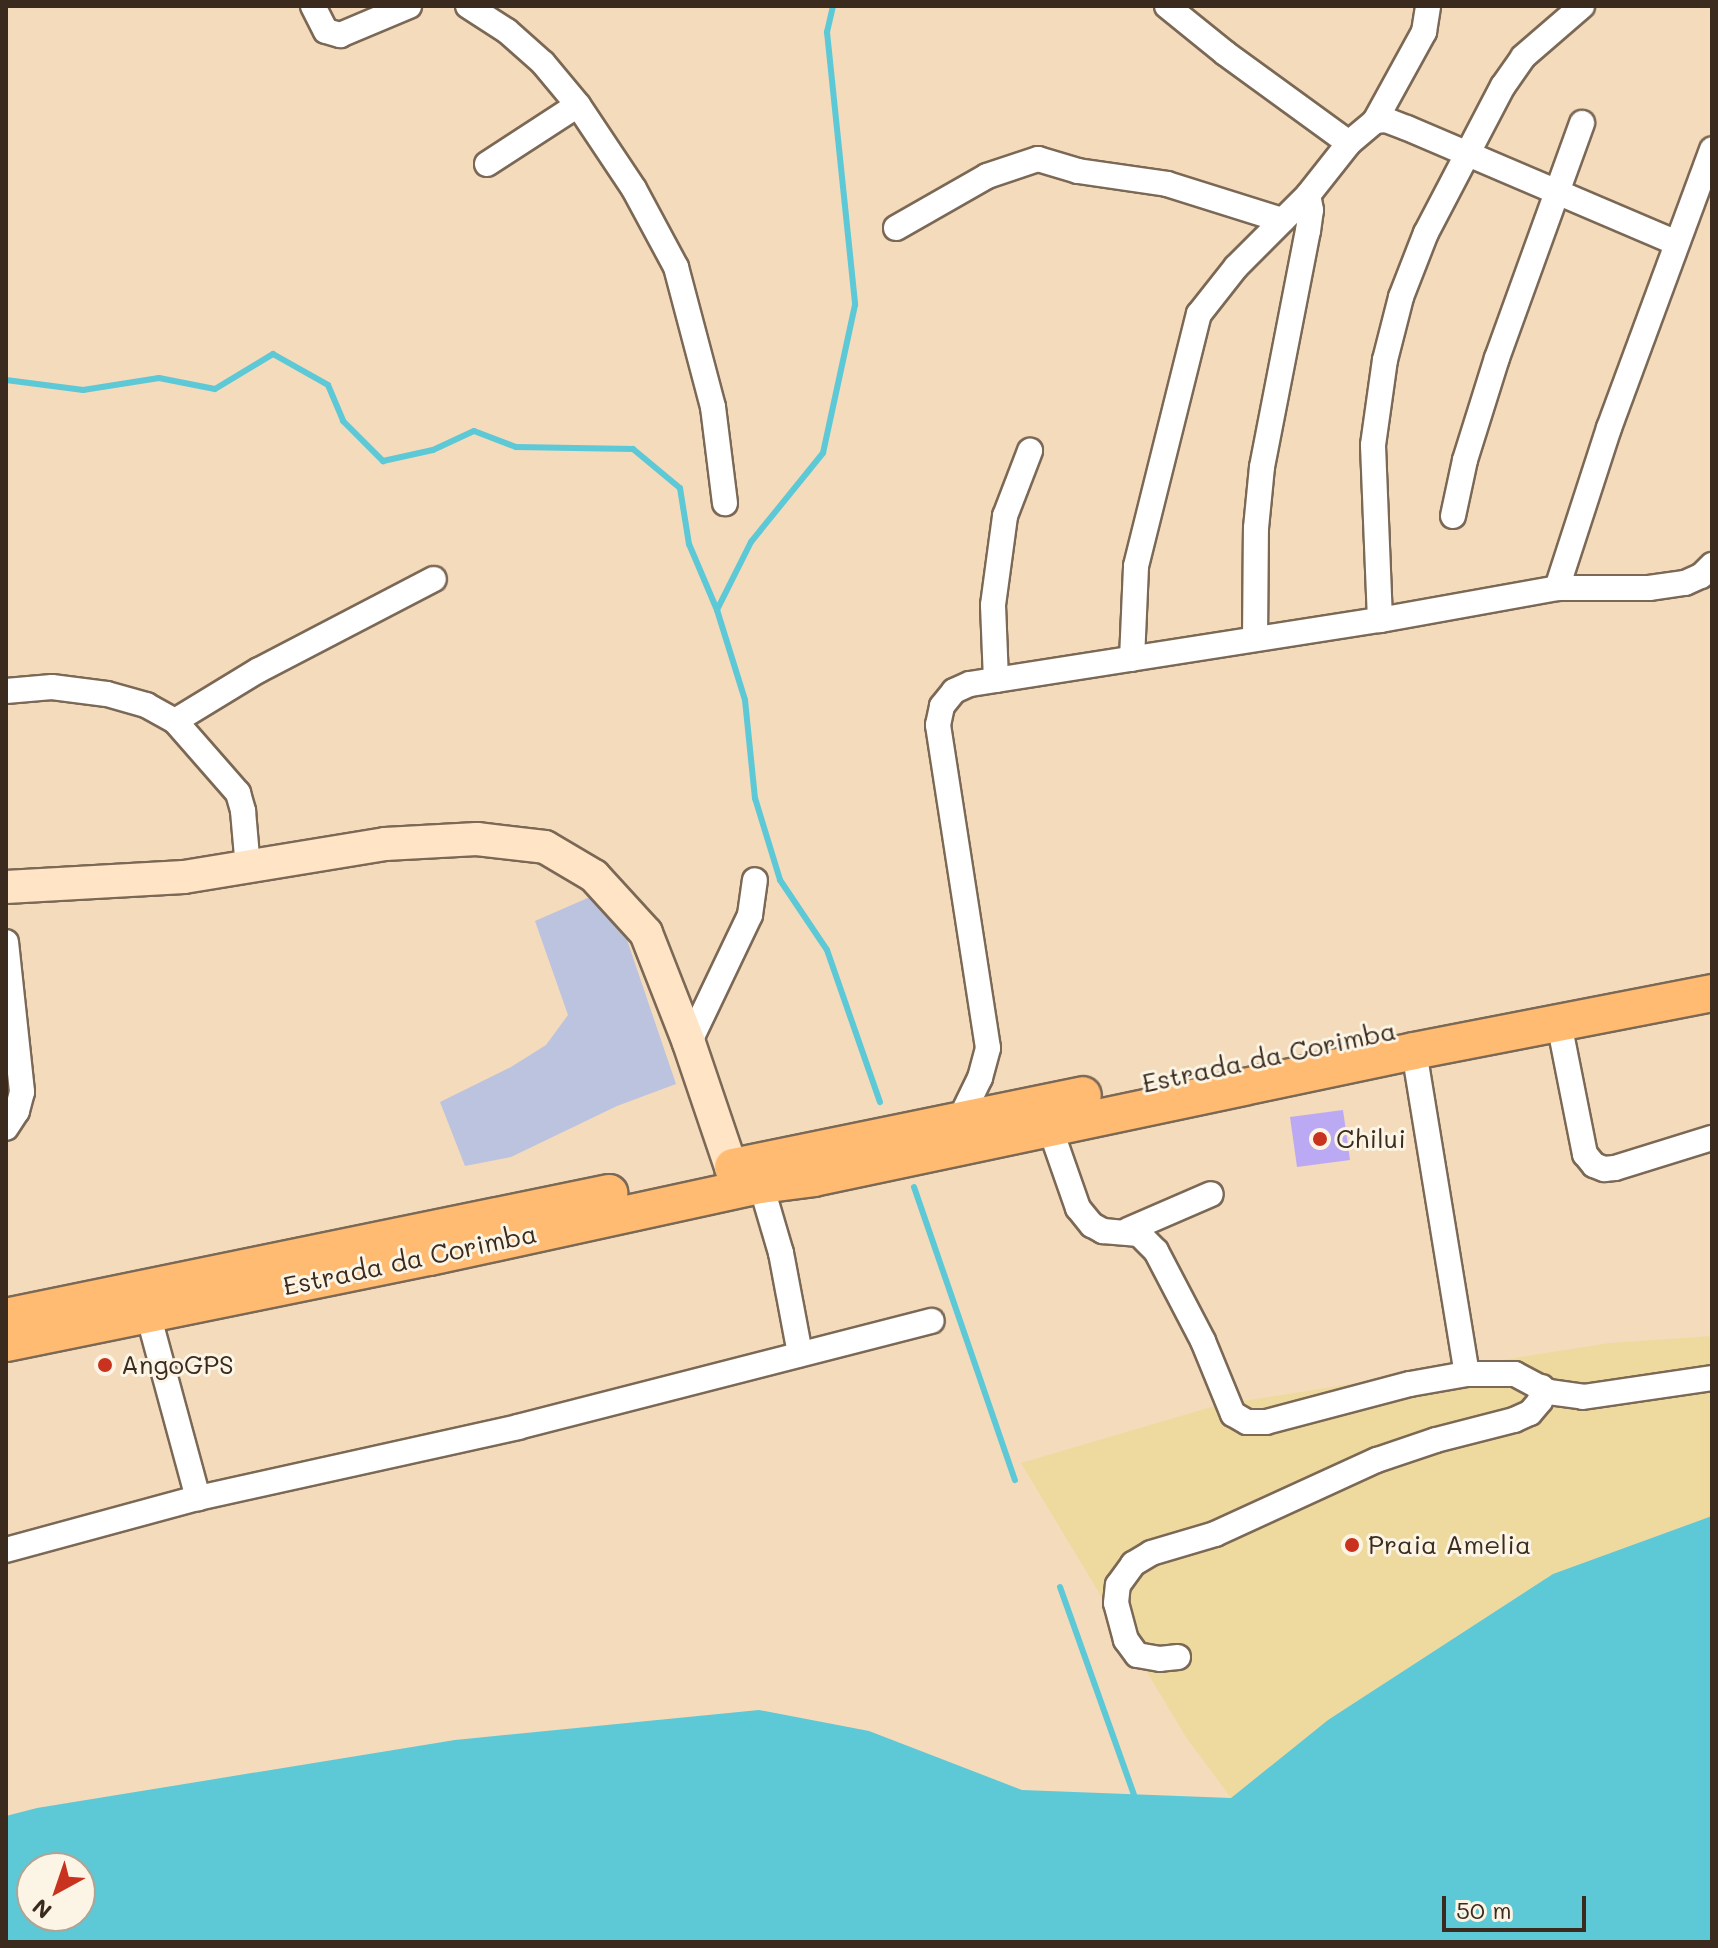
<!DOCTYPE html>
<style>
body{margin:0}
#map{position:relative;width:1718px;height:1948px;overflow:hidden;background:#f3dbbc;font-family:Mali,sans-serif}
div>[style]{position:absolute}
[style*='--x']{left:calc(var(--x)*1px);top:calc(var(--y)*1px);width:calc(var(--w)*1px);rotate:calc(var(--a)*1deg)}
.industrial>*{inset:0;background:#bcc3de}
.sand>*{inset:0;background:#eeda9e}
.water>*{inset:0;background:#5dc8d6}
.stream>*{height:6px;margin:-3px;padding:0 3px;transform-origin:3px;border-radius:3px;background:#5dc8d6}
.building>*{inset:0;background:#bca9f3}
.roads{filter:drop-shadow(2px 0 #7b6855) drop-shadow(-2px 0 #7b6855) drop-shadow(0 2px #7b6855) drop-shadow(0 -2px #7b6855)}
.street>*{height:24px;margin:-12px;padding:0 12px;transform-origin:12px;border-radius:12px;background:#fff}
.secondary>*{height:32px;margin:-16px;padding:0 16px;transform-origin:16px;border-radius:16px;background:#ffe4c6}
.primary>*{height:36px;margin:-18px;padding:0 18px;transform-origin:18px;border-radius:18px;background:#ffbb71}
.dots>*{width:22px;height:22px;translate:-50% -50%;box-sizing:border-box;border:4px solid #fcf5e5;border-radius:50%}
span{translate:-50% -50%;white-space:nowrap;text-align:center;line-height:1.15;-webkit-text-stroke:6px #fcf5e5;paint-order:stroke}
.street-label{font-size:26px;color:#3b2a1e}
.poi-label{font-size:26px;color:#3b2a1e}
.left{translate:0 -50%;text-align:left}
.frame{position:absolute;inset:0;border:8px solid #3b2a1e;pointer-events:none}
.north{position:absolute;left:16px;top:1852px;width:80px;height:80px;box-sizing:border-box;background:#fcf5e5;border:2px solid #afa495;border-radius:50%;rotate:220deg;font-size:22px;font-weight:700;line-height:32px;text-align:center;color:#3b2a1e}
.north::after{content:'';display:block;margin:auto;width:28px;height:36px;background:#c8321e;clip-path:polygon(50% 0,100% 100%,50% 72%,0 100%)}
.scale{position:absolute;left:1442px;top:1896px;width:144px;height:36px;box-sizing:border-box;border:4px solid #3b2a1e;border-top:0;padding-left:10px;font-size:24px;line-height:28px;white-space:nowrap;color:#3b2a1e;-webkit-text-stroke:6px #fcf5e5;paint-order:stroke}
</style>
<div id="map">
<div class="industrial">
<i style="clip-path:polygon(590px 897px,624px 931px,676px 1084px,617px 1106px,511px 1157px,465px 1166px,440px 1102px,511px 1067px,546px 1045px,568px 1015px,535px 921px)"></i>
</div>
<div class="sand">
<i style="clip-path:polygon(1712px 1336px,1712px 1516px,1553px 1574px,1328px 1720px,1231px 1798px,1186px 1737px,1021px 1463px,1218px 1405px,1610px 1343px)"></i>
</div>
<div class="water">
<i style="clip-path:polygon(evenodd,1712px 1516px,1712px 1942px,6px 1942px,6px 1816px,37px 1808px,455px 1740px,759px 1710px,869px 1731px,1022px 1790px,1231px 1798px,1328px 1720px,1553px 1574px,1712px 1516px,32px 1868px,80px 1868px,80px 1916px,32px 1916px,32px 1868px)"></i>
</div>
<div class="stream">
<i style="--x:833;--y:6;--w:27;--a:103"></i>
<i style="--x:827;--y:32;--w:274;--a:84.1"></i>
<i style="--x:855;--y:305;--w:151;--a:102.2"></i>
<i style="--x:823;--y:453;--w:114;--a:129"></i>
<i style="--x:751;--y:542;--w:76;--a:116.6"></i>
<i style="--x:717;--y:610;--w:94;--a:72.7"></i>
<i style="--x:745;--y:700;--w:99;--a:84.2"></i>
<i style="--x:755;--y:798;--w:86;--a:73"></i>
<i style="--x:780;--y:880;--w:84;--a:56.1"></i>
<i style="--x:827;--y:950;--w:161;--a:70.8"></i>
<i style="--x:6;--y:380;--w:78;--a:7.4"></i>
<i style="--x:83;--y:390;--w:77;--a:-9"></i>
<i style="--x:159;--y:378;--w:57;--a:11.1"></i>
<i style="--x:215;--y:389;--w:68;--a:-31.1"></i>
<i style="--x:273;--y:354;--w:63;--a:29.4"></i>
<i style="--x:328;--y:385;--w:39;--a:67"></i>
<i style="--x:343;--y:421;--w:57;--a:45"></i>
<i style="--x:383;--y:461;--w:51;--a:-12.4"></i>
<i style="--x:433;--y:450;--w:45;--a:-24.9"></i>
<i style="--x:474;--y:431;--w:45;--a:20.9"></i>
<i style="--x:516;--y:447;--w:117;--a:1"></i>
<i style="--x:633;--y:449;--w:61;--a:39.7"></i>
<i style="--x:680;--y:488;--w:57;--a:80.9"></i>
<i style="--x:689;--y:544;--w:72;--a:67"></i>
<i style="--x:914;--y:1187;--w:310;--a:71"></i>
<i style="--x:1060;--y:1587;--w:221;--a:70.4"></i>
</div>
<div class="building">
<i style="clip-path:polygon(1343px 1110px,1350px 1160px,1297px 1167px,1290px 1117px)"></i>
</div>
<div class="roads">
<div class="street">
<i style="--x:313;--y:6;--w:28;--a:63"></i>
<i style="--x:326;--y:31;--w:15;--a:16"></i>
<i style="--x:340;--y:35;--w:75;--a:-22.8"></i>
<i style="--x:468;--y:6;--w:46;--a:32.7"></i>
<i style="--x:507;--y:31;--w:48;--a:41.6"></i>
<i style="--x:543;--y:63;--w:55;--a:50.2"></i>
<i style="--x:578;--y:105;--w:101;--a:56.3"></i>
<i style="--x:634;--y:189;--w:89;--a:61.7"></i>
<i style="--x:676;--y:267;--w:145;--a:75.2"></i>
<i style="--x:713;--y:407;--w:97;--a:82.9"></i>
<i style="--x:1167;--y:6;--w:75;--a:39"></i>
<i style="--x:1225;--y:53;--w:153;--a:36"></i>
<i style="--x:1375;--y:121;--w:11;--a:-5"></i>
<i style="--x:1386;--y:120;--w:22;--a:21"></i>
<i style="--x:1407;--y:128;--w:293;--a:23.1"></i>
<i style="--x:487;--y:164;--w:108;--a:-33"></i>
<i style="--x:896;--y:228;--w:105;--a:-29.7"></i>
<i style="--x:987;--y:176;--w:54;--a:-18.4"></i>
<i style="--x:1038;--y:159;--w:42;--a:16.7"></i>
<i style="--x:1078;--y:171;--w:90;--a:8.3"></i>
<i style="--x:1167;--y:184;--w:121;--a:17.4"></i>
<i style="--x:1453;--y:516;--w:57;--a:-77.9"></i>
<i style="--x:1465;--y:460;--w:107;--a:-72.6"></i>
<i style="--x:1497;--y:358;--w:250;--a:-70.1"></i>
<i style="--x:1557;--y:588;--w:92;--a:0"></i>
<i style="--x:1649;--y:588;--w:36;--a:-8"></i>
<i style="--x:1685;--y:583;--w:17;--a:-24"></i>
<i style="--x:1701;--y:576;--w:16;--a:-45"></i>
<i style="--x:1380;--y:620;--w:175;--a:-92.3"></i>
<i style="--x:1373;--y:445;--w:86;--a:-82"></i>
<i style="--x:1385;--y:360;--w:65;--a:-75.7"></i>
<i style="--x:1401;--y:297;--w:69;--a:-68.7"></i>
<i style="--x:1426;--y:233;--w:166;--a:-62.4"></i>
<i style="--x:1503;--y:86;--w:35;--a:-55"></i>
<i style="--x:1523;--y:57;--w:78;--a:-40.8"></i>
<i style="--x:1255;--y:639;--w:111;--a:-89.5"></i>
<i style="--x:1256;--y:528;--w:61;--a:-84.4"></i>
<i style="--x:1262;--y:467;--w:240;--a:-79"></i>
<i style="--x:1308;--y:231;--w:21;--a:-82"></i>
<i style="--x:1311;--y:210;--w:15;--a:-101"></i>
<i style="--x:1132;--y:659;--w:93;--a:-87.5"></i>
<i style="--x:1136;--y:566;--w:260;--a:-76"></i>
<i style="--x:1199;--y:314;--w:60;--a:-51.8"></i>
<i style="--x:1236;--y:267;--w:102;--a:-45"></i>
<i style="--x:1308;--y:195;--w:66;--a:-51.7"></i>
<i style="--x:1349;--y:143;--w:34;--a:-40"></i>
<i style="--x:1375;--y:121;--w:102;--a:-61.2"></i>
<i style="--x:1424;--y:32;--w:26;--a:-81"></i>
<i style="--x:996;--y:680;--w:75;--a:-92.3"></i>
<i style="--x:993;--y:605;--w:90;--a:-82.3"></i>
<i style="--x:1005;--y:516;--w:70;--a:-69"></i>
<i style="--x:6;--y:691;--w:46;--a:-5"></i>
<i style="--x:52;--y:687;--w:55;--a:7.3"></i>
<i style="--x:107;--y:694;--w:41;--a:15.8"></i>
<i style="--x:146;--y:705;--w:33;--a:29"></i>
<i style="--x:175;--y:721;--w:96;--a:48.8"></i>
<i style="--x:238;--y:793;--w:19;--a:74"></i>
<i style="--x:243;--y:811;--w:57;--a:85"></i>
<i style="--x:175;--y:721;--w:98;--a:-31.3"></i>
<i style="--x:259;--y:670;--w:197;--a:-27.5"></i>
<i style="--x:6;--y:942;--w:151;--a:83.9"></i>
<i style="--x:22;--y:1092;--w:20;--a:105"></i>
<i style="--x:17;--y:1111;--w:20;--a:123"></i>
<i style="--x:1559;--y:1023;--w:134;--a:78.8"></i>
<i style="--x:1585;--y:1154;--w:14;--a:51"></i>
<i style="--x:1594;--y:1165;--w:11;--a:22"></i>
<i style="--x:1604;--y:1169;--w:11;--a:-5"></i>
<i style="--x:1615;--y:1168;--w:102;--a:-17.2"></i>
<i style="--x:689;--y:1043;--w:142;--a:-64.5"></i>
<i style="--x:750;--y:915;--w:35;--a:-82"></i>
<i style="--x:1414;--y:1051;--w:327;--a:80.7"></i>
<i style="--x:959;--y:1121;--w:48;--a:-64"></i>
<i style="--x:980;--y:1078;--w:31;--a:-75"></i>
<i style="--x:988;--y:1048;--w:327;--a:-98.8"></i>
<i style="--x:938;--y:725;--w:19;--a:-78"></i>
<i style="--x:942;--y:706;--w:19;--a:-51"></i>
<i style="--x:954;--y:691;--w:17;--a:-24"></i>
<i style="--x:970;--y:684;--w:415;--a:-8.9"></i>
<i style="--x:1380;--y:620;--w:180;--a:-10.2"></i>
<i style="--x:1557;--y:588;--w:168;--a:-72"></i>
<i style="--x:1609;--y:428;--w:297;--a:-69.7"></i>
<i style="--x:1050;--y:1128;--w:85;--a:70.7"></i>
<i style="--x:1078;--y:1208;--w:22;--a:51"></i>
<i style="--x:1092;--y:1225;--w:13;--a:29"></i>
<i style="--x:1103;--y:1231;--w:36;--a:5"></i>
<i style="--x:1139;--y:1234;--w:24;--a:45"></i>
<i style="--x:1156;--y:1251;--w:102;--a:62.4"></i>
<i style="--x:1203;--y:1341;--w:79;--a:67.7"></i>
<i style="--x:1233;--y:1414;--w:16;--a:30"></i>
<i style="--x:1247;--y:1422;--w:19;--a:0"></i>
<i style="--x:1266;--y:1422;--w:149;--a:-14.8"></i>
<i style="--x:1410;--y:1384;--w:58;--a:-10"></i>
<i style="--x:1467;--y:1374;--w:48;--a:0"></i>
<i style="--x:1515;--y:1374;--w:38;--a:28"></i>
<i style="--x:1549;--y:1392;--w:34;--a:8"></i>
<i style="--x:1583;--y:1397;--w:130;--a:-8.4"></i>
<i style="--x:761;--y:1185;--w:71;--a:73.6"></i>
<i style="--x:781;--y:1253;--w:103;--a:79.3"></i>
<i style="--x:1128;--y:1230;--w:90;--a:-23.4"></i>
<i style="--x:148;--y:1314;--w:191;--a:74.8"></i>
<i style="--x:6;--y:1550;--w:199;--a:-15.2"></i>
<i style="--x:198;--y:1498;--w:328;--a:-12.5"></i>
<i style="--x:518;--y:1427;--w:427;--a:-14.4"></i>
<i style="--x:1178;--y:1657;--w:18;--a:174"></i>
<i style="--x:1160;--y:1659;--w:23;--a:-170"></i>
<i style="--x:1137;--y:1655;--w:19;--a:-126"></i>
<i style="--x:1126;--y:1640;--w:38;--a:-105"></i>
<i style="--x:1116;--y:1603;--w:18;--a:-84"></i>
<i style="--x:1118;--y:1585;--w:26;--a:-54"></i>
<i style="--x:1133;--y:1564;--w:21;--a:-31"></i>
<i style="--x:1151;--y:1553;--w:67;--a:-16.5"></i>
<i style="--x:1215;--y:1534;--w:178;--a:-24.6"></i>
<i style="--x:1377;--y:1460;--w:62;--a:-18.7"></i>
<i style="--x:1436;--y:1440;--w:81;--a:-14.4"></i>
<i style="--x:1514;--y:1420;--w:17;--a:-24"></i>
<i style="--x:1530;--y:1413;--w:16;--a:-50"></i>
<i style="--x:1540;--y:1401;--w:14;--a:-82"></i>
</div>
<div class="secondary">
<i style="--x:6;--y:887;--w:178;--a:-3.2"></i>
<i style="--x:184;--y:877;--w:204;--a:-9.3"></i>
<i style="--x:385;--y:844;--w:92;--a:-3.1"></i>
<i style="--x:477;--y:839;--w:68;--a:6.7"></i>
<i style="--x:545;--y:847;--w:57;--a:30.6"></i>
<i style="--x:594;--y:876;--w:77;--a:47.6"></i>
<i style="--x:646;--y:933;--w:118;--a:68.6"></i>
<i style="--x:689;--y:1043;--w:131;--a:71.3"></i>
</div>
<div class="primary">
<i style="--x:733;--y:1167;--w:357;--a:-11.6"></i>
<i style="--x:6;--y:1317;--w:616;--a:-11.62"></i>
<i style="--x:6;--y:1343;--w:433;--a:-11.5"></i>
<i style="--x:430;--y:1257;--w:339;--a:-12.3"></i>
<i style="--x:761;--y:1185;--w:53;--a:-7.5"></i>
<i style="--x:814;--y:1178;--w:613;--a:-11.95"></i>
<i style="--x:1414;--y:1051;--w:304;--a:-11"></i>
</div>
</div>
<div class="dots">
<i style="left:1320px;top:1139px;background:#c8321e"></i>
<i style="left:105px;top:1365px;background:#c8321e"></i>
<i style="left:1352px;top:1545px;background:#c8321e"></i>
</div>
<div class="street-label">
<span style="left:1269px;top:1057px;rotate:-12deg">Estrada da Corimba</span>
<span style="left:410px;top:1260px;rotate:-12deg">Estrada da Corimba</span>
</div>
<div class="poi-label">
<span class="left" style="left:1336px;top:1139px">Chilui</span>
<span class="left" style="left:121px;top:1365px">AngoGPS</span>
<span class="left" style="left:1368px;top:1545px">Praia Amelia</span>
</div>
<div class="frame"></div>
<div class="north">N</div>
<div class="scale">50 m</div>
</div>
